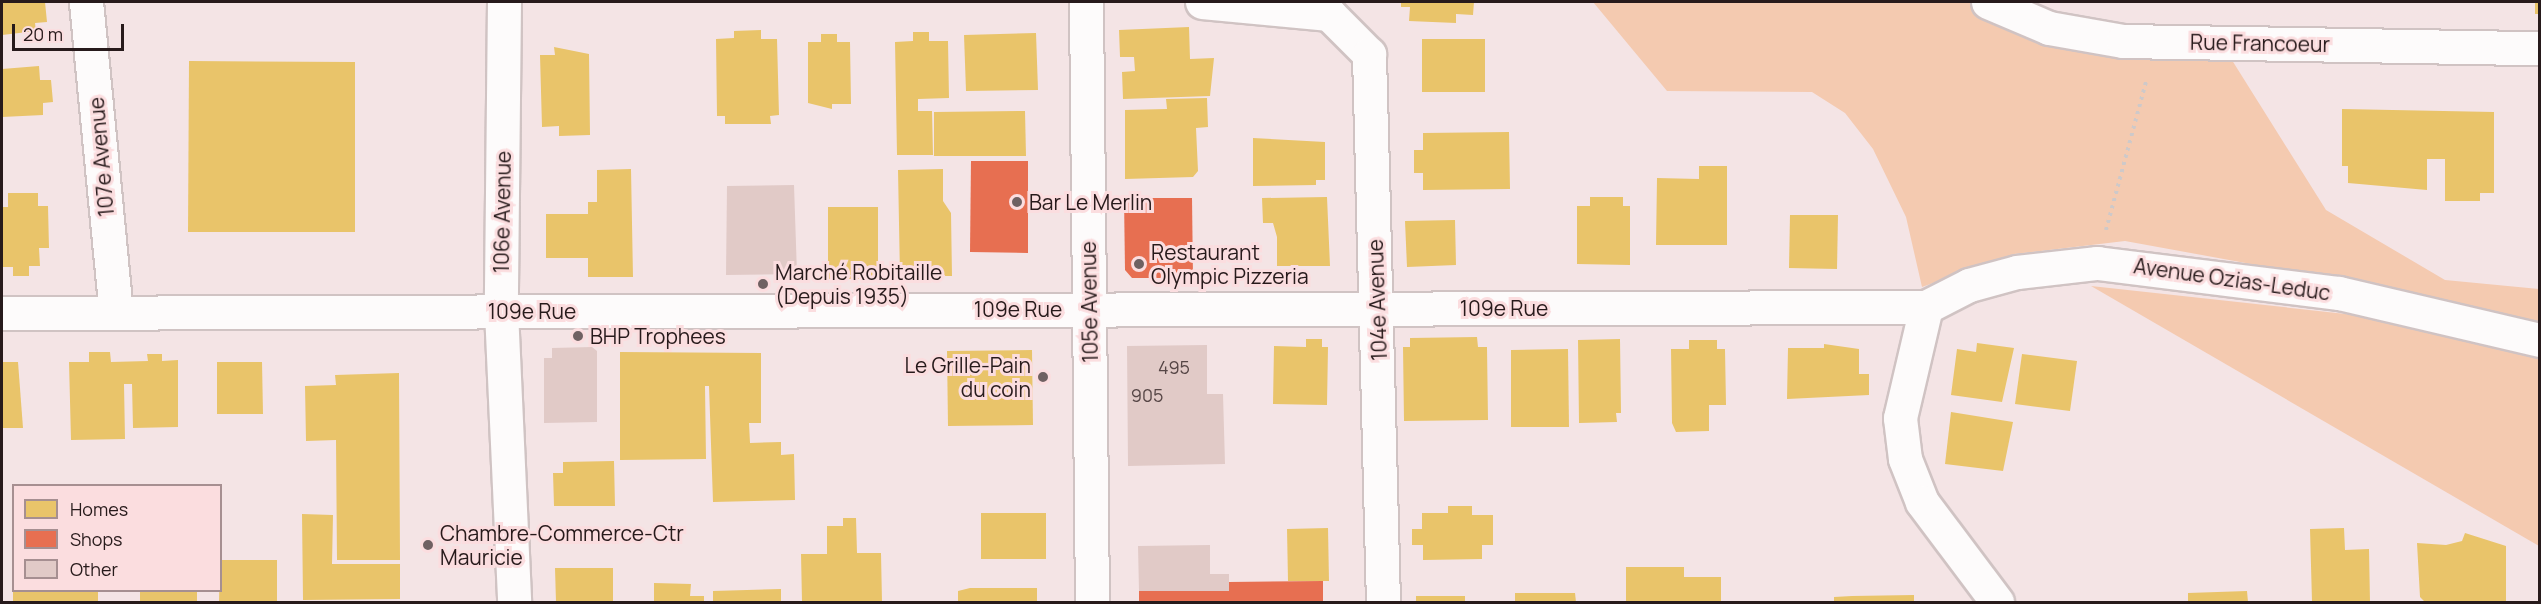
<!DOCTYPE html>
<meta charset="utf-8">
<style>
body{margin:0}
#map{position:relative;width:2541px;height:604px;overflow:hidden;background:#f4e4e5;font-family:Manrope,sans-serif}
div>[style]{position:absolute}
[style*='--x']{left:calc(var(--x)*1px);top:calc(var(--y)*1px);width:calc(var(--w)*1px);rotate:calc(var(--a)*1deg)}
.green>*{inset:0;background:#f4cab0}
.homes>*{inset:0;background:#e9c46a}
.shops>*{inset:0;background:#e76f51}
.building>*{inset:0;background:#e1cac7}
.path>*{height:4px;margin-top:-2px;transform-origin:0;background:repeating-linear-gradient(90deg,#cec9c9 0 3px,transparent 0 7.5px)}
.roads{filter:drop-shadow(2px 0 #d0c3c3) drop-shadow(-2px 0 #d0c3c3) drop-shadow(0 2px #d0c3c3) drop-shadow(0 -2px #d0c3c3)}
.minor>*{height:33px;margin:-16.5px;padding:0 16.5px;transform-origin:16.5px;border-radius:16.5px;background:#fdfbfb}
.tertiary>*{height:33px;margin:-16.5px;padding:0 16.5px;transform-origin:16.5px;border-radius:16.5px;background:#fdfbfb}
.dots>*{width:16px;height:16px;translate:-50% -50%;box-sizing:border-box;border:3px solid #fbdddf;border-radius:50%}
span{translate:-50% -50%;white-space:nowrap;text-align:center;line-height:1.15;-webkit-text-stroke:6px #fbdddf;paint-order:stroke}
.number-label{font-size:18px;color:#564646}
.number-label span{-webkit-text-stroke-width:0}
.street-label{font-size:21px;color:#271a1b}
.poi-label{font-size:21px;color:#271a1b}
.left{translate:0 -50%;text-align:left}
.right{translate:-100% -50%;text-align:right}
.frame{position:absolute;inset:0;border:3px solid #271a1b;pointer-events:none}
.legend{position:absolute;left:12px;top:484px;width:210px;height:108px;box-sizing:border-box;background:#fbdddf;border:2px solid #a68f91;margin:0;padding:8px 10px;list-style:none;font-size:18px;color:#271a1b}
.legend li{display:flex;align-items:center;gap:12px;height:30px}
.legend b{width:30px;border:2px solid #a68f91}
.scale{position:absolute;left:12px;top:24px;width:112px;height:27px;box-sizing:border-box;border:3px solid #271a1b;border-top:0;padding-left:8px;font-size:18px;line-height:21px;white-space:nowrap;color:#271a1b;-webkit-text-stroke:4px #fbdddf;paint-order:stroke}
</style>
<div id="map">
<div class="green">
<i style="clip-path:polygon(1593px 2px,1975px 2px,2230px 57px,2326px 210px,2445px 280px,2539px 289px,2539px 329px,2361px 284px,2125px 241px,2014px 254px,1922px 287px,1906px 217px,1873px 149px,1845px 113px,1812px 92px,1667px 91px)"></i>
<i style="clip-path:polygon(2091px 286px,2419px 322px,2539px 351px,2539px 546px)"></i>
</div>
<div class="homes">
<i style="clip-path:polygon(2px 2px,45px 2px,47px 22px,35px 23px,36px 31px,2px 35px)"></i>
<i style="clip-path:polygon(1401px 2px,1474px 2px,1473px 15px,1456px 14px,1456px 23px,1409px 21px,1410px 7px,1401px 7px)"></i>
<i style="clip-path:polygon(2535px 2px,2540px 2px,2540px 14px,2535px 14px)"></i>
<i style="clip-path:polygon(1189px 27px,1190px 59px,1214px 58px,1210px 96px,1123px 99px,1122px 72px,1135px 71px,1134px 57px,1120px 57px,1119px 30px)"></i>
<i style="clip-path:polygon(761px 30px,761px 39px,777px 39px,779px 115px,770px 116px,771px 124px,725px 124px,725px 116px,717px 116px,716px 39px,734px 38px,734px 31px)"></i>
<i style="clip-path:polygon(913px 32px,929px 32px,929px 41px,948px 41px,949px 98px,918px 99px,918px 111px,932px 111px,933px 155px,897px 155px,895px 42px,913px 41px)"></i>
<i style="clip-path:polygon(1036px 33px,1038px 90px,966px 91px,964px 35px)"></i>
<i style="clip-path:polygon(821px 34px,837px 34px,837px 42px,850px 42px,851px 104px,832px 104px,832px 109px,808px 103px,808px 42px,821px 42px)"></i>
<i style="clip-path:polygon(1422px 39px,1485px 39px,1485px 92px,1422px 92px)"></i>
<i style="clip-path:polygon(554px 47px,589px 54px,590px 135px,559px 136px,559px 126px,542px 127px,540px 55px,555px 55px)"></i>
<i style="clip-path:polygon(189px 61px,355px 62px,355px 232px,188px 232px)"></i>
<i style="clip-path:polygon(39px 66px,40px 80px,51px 80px,53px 102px,43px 103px,43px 115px,2px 117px,2px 69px)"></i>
<i style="clip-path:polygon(1207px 98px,1208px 127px,1196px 128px,1198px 171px,1193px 177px,1125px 179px,1125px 110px,1167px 109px,1166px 99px)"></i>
<i style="clip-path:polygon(2342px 109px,2494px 112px,2494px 193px,2480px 193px,2480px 201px,2445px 201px,2445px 159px,2427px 159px,2427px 190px,2348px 183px,2348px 166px,2342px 166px)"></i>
<i style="clip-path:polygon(1025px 111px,1026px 156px,934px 156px,934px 112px)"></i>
<i style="clip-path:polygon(1509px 132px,1510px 189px,1423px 190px,1423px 173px,1414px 173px,1414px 150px,1423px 150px,1423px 133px)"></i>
<i style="clip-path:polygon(1253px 138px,1325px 142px,1325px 180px,1316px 180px,1316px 185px,1253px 186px)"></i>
<i style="clip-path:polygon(1699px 166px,1727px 166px,1727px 245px,1656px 245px,1657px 178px,1699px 179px)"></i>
<i style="clip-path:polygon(631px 169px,633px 277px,588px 277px,588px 258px,546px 258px,546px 214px,588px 214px,588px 202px,597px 202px,597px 170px)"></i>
<i style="clip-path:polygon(943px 169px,943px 201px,951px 213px,952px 276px,900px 276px,898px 170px)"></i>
<i style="clip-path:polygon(8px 193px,38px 193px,38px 206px,48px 206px,49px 248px,39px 248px,40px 266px,29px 266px,29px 276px,13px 276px,13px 267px,2px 267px,2px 207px,8px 207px)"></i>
<i style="clip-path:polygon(1327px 197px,1330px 266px,1277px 266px,1277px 237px,1273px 223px,1263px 223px,1262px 198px)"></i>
<i style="clip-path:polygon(1590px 197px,1623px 197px,1623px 206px,1630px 206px,1630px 265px,1577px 264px,1577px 206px,1590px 206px)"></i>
<i style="clip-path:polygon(828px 207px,878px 207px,878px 279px,828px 279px)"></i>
<i style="clip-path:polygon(1790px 215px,1838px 215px,1837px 269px,1789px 268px)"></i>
<i style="clip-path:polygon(1455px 220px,1456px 265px,1407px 267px,1405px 221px)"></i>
<i style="clip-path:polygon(1477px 337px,1478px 347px,1487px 347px,1488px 420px,1404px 421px,1403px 347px,1410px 347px,1410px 338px)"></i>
<i style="clip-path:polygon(1306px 339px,1322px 339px,1322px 347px,1328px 347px,1327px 405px,1273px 404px,1274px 346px,1306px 347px)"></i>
<i style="clip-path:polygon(1620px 339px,1621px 413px,1616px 413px,1617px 422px,1579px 423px,1578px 340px)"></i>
<i style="clip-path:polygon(1689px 340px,1717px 340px,1717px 349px,1725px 349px,1726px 405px,1709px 405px,1709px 431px,1676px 432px,1672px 423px,1671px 349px,1689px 349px)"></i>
<i style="clip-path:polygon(1977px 343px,2014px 348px,2002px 402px,1951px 395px,1957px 349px,1976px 352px)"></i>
<i style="clip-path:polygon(1824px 344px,1859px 349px,1859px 374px,1869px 374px,1869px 395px,1787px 399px,1788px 348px,1824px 348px)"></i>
<i style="clip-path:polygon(1568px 349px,1569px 427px,1511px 427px,1511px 350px)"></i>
<i style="clip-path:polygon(1032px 350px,1033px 425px,948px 426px,947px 351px)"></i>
<i style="clip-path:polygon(89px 352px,110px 352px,111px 362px,148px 361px,147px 354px,162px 354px,162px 361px,178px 360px,178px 427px,133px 428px,132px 384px,124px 384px,125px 439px,71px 440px,69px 362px,89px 362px)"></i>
<i style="clip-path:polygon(620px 352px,761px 353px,761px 423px,749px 423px,750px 443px,781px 442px,781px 455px,794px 454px,795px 500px,713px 502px,709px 386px,705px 386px,706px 459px,620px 460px)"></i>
<i style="clip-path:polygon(2022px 354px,2077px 361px,2070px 411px,2015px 404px)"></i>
<i style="clip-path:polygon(2px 362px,18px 362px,23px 428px,2px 428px)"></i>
<i style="clip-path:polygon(217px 362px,262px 362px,263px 414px,217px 414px)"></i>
<i style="clip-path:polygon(399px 373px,400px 560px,337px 560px,336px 440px,306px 441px,305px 386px,336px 385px,335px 375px)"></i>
<i style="clip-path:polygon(1951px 412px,2013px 422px,2003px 471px,1945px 464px)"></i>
<i style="clip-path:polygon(614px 461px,615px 506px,554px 506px,553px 473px,563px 473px,563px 462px)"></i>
<i style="clip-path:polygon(1448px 506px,1472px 506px,1472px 515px,1493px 515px,1493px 545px,1482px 545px,1482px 559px,1423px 560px,1423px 545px,1412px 545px,1412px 529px,1422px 529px,1422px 513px,1448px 513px)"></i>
<i style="clip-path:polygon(981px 513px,1046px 513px,1046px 559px,981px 559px)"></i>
<i style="clip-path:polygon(302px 514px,333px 515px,332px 564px,400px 564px,400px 599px,303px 600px)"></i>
<i style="clip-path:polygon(843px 518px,856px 518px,857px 553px,881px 553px,882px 602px,802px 602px,801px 554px,827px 554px,827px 526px,843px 526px)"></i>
<i style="clip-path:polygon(1328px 528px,1329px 581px,1288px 581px,1287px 529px)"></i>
<i style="clip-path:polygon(2344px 528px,2345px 550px,2369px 549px,2370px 602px,2312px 602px,2310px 529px)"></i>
<i style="clip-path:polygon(2465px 533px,2506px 546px,2506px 602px,2425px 602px,2420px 597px,2417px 543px,2446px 545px,2462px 541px)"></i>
<i style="clip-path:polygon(220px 560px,277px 560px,277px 602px,219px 602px)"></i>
<i style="clip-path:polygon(1626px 567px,1684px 567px,1684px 577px,1721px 577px,1721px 602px,1626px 602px)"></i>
<i style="clip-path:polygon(555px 568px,613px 568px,613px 602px,556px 602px)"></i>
<i style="clip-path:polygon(654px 583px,691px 584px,690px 596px,704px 596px,704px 602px,654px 602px)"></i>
<i style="clip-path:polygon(970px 588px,1037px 588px,1037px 602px,958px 602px,958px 591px)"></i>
<i style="clip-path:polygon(781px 589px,781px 602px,713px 602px,713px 591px)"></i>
<i style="clip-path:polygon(13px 591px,98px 591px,98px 602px,13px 602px)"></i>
<i style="clip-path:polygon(140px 591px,197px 591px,197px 602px,140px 602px)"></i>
<i style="clip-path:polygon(2247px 591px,2248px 602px,2188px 602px,2188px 593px)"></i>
<i style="clip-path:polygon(1515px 593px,1575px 593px,1576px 602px,1515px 602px)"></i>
<i style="clip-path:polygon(1914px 595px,1914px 602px,1834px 602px,1834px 597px,1852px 596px)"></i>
<i style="clip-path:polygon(1416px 596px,1465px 596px,1465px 602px,1416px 602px)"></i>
</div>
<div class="shops">
<i style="clip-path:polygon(971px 161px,1028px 161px,1028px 253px,970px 252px)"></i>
<i style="clip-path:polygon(1124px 198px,1192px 198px,1193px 278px,1132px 278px,1125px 270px)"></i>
<i style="clip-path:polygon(1323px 581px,1323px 602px,1139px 602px,1139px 591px,1229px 591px,1229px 582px)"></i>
</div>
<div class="building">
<i style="clip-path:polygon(794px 185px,797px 274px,726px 275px,727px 186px)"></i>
<i style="clip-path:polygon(1207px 345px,1207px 394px,1223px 394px,1225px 464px,1128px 466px,1127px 346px)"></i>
<i style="clip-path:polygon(592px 347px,597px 351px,597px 422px,544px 423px,544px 358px,552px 358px,552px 348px)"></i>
<i style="clip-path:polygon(1210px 545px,1210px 574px,1229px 574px,1229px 591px,1139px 591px,1138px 546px)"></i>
</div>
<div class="path">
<i style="--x:2106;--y:230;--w:157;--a:-74.9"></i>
</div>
<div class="roads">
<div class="minor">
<i style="--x:86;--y:2;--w:312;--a:84.5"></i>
<i style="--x:504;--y:2;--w:309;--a:90.6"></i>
<i style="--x:501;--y:311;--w:291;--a:87.4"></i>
<i style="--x:1202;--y:2;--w:128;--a:5.4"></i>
<i style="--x:1329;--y:14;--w:57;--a:45"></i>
<i style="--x:1369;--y:54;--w:548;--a:88.54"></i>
<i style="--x:1988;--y:2;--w:66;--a:23.1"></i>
<i style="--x:2049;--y:28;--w:75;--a:10"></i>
<i style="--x:2123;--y:41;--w:417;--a:1"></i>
<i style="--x:1926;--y:307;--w:114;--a:103.2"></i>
<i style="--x:1900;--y:418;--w:41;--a:83"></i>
<i style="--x:1905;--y:459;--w:46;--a:68.4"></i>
<i style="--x:1922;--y:502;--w:125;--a:53.1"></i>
<i style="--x:2;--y:313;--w:1924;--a:-0.18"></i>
<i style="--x:1926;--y:307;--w:48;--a:-27.1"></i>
<i style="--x:1969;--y:285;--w:50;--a:-15.2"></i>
<i style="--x:2017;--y:272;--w:81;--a:-6.4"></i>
<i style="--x:2097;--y:263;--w:244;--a:7.1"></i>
<i style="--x:2339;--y:293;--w:206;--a:13.2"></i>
</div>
<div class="tertiary">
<i style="--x:1086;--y:2;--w:600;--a:89.43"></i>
</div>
</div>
<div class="dots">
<i style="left:1017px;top:202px;background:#6f6162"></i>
<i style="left:1139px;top:264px;background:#6f6162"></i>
<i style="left:763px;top:284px;background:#6f6162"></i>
<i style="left:578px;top:336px;background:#6f6162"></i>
<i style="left:1043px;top:377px;background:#6f6162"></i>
<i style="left:428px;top:545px;background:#6f6162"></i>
</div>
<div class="number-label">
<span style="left:1174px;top:367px">495</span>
<span style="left:1147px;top:395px">905</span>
</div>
<div class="street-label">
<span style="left:2260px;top:43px;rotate:1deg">Rue Francoeur</span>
<span style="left:101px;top:157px;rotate:-95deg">107e Avenue</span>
<span style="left:502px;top:212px;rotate:-89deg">106e Avenue</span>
<span style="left:2232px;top:279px;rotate:8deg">Avenue Ozias-Leduc</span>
<span style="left:1377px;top:300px;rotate:-92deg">104e Avenue</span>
<span style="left:1089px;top:302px;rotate:-91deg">105e Avenue</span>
<span style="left:1504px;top:308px">109e Rue</span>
<span style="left:1018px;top:309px">109e Rue</span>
<span style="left:532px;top:311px">109e Rue</span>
</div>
<div class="poi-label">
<span class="left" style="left:1029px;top:202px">Bar Le Merlin</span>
<span class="left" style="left:1151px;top:264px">Restaurant<br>Olympic Pizzeria</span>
<span class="left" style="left:775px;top:284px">Marché Robitaille<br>(Depuis 1935)</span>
<span class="left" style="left:590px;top:336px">BHP Trophees</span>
<span class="right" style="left:1031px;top:377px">Le Grille-Pain<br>du coin</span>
<span class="left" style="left:440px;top:545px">Chambre-Commerce-Ctr<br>Mauricie</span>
</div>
<div class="frame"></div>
<ul class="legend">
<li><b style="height:16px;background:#e9c46a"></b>Homes</li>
<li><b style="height:16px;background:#e76f51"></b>Shops</li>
<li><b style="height:16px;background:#e1cac7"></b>Other</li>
</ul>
<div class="scale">20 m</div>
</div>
